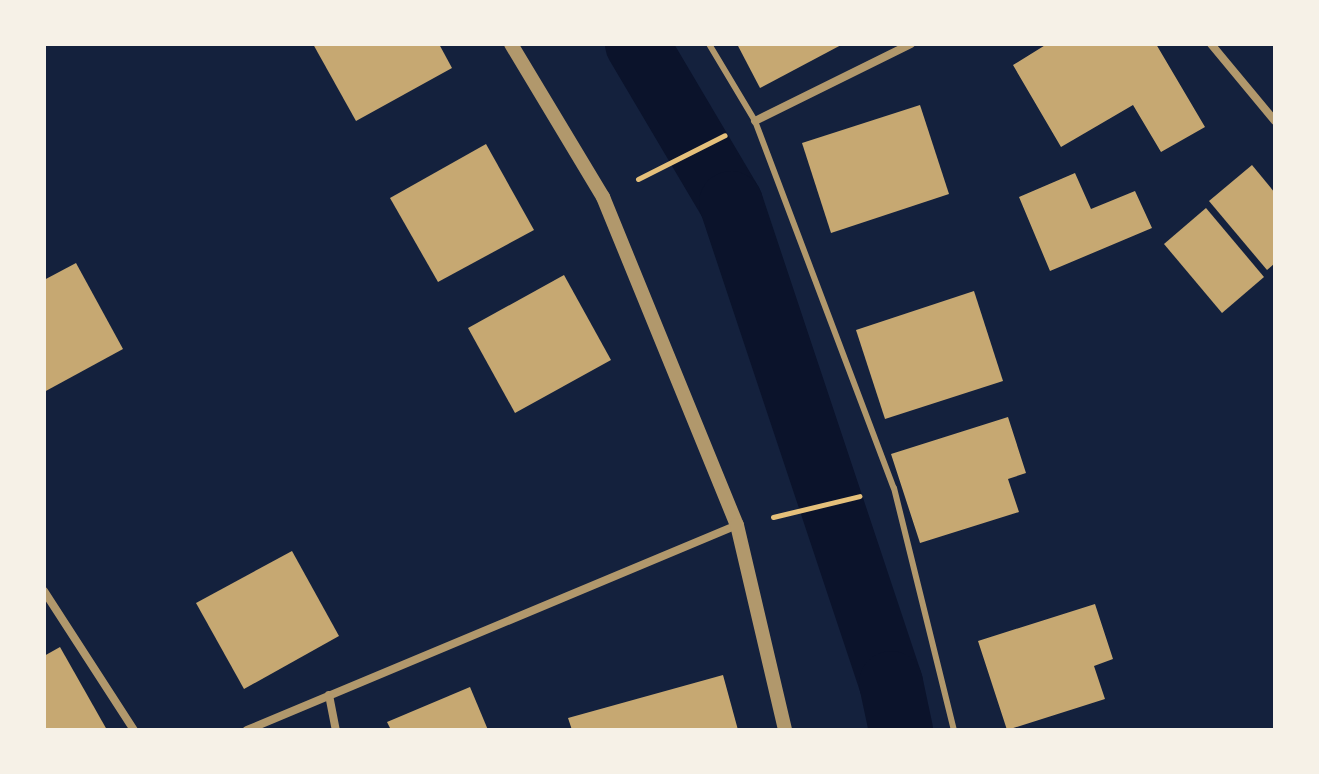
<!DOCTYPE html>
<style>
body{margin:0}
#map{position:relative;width:1319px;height:774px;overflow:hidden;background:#14213d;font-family:"DejaVu Sans",sans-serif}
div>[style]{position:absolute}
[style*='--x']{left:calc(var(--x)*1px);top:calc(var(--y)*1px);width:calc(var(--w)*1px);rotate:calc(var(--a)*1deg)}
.canal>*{height:64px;margin:-32px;padding:0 32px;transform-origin:32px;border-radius:32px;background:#0b132b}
.building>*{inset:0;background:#c6a872}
.path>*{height:5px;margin:-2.5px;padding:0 2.5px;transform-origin:2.5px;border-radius:2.5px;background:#e5c07b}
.service>*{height:6px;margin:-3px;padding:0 3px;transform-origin:3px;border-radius:3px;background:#b1986c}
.minor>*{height:8px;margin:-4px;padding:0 4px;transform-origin:4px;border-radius:4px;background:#b1986c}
.tertiary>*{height:14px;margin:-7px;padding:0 7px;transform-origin:7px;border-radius:7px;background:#b1986c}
span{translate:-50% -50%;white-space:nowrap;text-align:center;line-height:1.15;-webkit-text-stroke:8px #f6f1e7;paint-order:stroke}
.frame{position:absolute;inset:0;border:46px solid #f6f1e7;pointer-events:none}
</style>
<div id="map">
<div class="canal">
<i style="--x:637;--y:44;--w:185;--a:59.4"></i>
<i style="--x:731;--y:203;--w:506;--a:71.57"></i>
<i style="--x:891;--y:683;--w:48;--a:78"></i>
</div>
<div class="building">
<i style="clip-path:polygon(313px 44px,439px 44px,452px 68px,356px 121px)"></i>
<i style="clip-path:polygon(737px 44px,843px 44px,760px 88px)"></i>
<i style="clip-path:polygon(1047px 44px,1156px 44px,1205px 127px,1161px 152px,1133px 105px,1061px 147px,1013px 65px)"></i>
<i style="clip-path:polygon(920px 105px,949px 194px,831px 233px,802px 143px)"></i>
<i style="clip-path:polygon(486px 144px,534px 230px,438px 282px,390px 198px)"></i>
<i style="clip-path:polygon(1252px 165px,1275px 193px,1275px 263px,1267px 270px,1209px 201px)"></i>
<i style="clip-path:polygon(1075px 173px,1091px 209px,1135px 191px,1152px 228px,1050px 271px,1019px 197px)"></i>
<i style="clip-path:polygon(1206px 208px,1264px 277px,1222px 313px,1164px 244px)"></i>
<i style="clip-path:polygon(76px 263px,123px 349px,44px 392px,44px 280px)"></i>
<i style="clip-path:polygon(564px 275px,611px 360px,515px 413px,468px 328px)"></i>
<i style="clip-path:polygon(974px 291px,1003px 381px,885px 419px,856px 330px)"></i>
<i style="clip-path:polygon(1008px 417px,1026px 473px,1008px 479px,1019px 512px,920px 543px,891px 454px)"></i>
<i style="clip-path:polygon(292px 551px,339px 636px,244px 689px,196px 603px)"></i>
<i style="clip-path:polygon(1095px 604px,1113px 659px,1094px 666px,1105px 699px,1007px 730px,978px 641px)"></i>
<i style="clip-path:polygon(60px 647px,107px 730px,44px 730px,44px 656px)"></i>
<i style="clip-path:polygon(723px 675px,738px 730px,572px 730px,568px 718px)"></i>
<i style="clip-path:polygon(470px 687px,488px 730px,391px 730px,387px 722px)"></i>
</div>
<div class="path">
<i style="--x:638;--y:179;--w:97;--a:-26.8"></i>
<i style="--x:773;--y:517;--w:89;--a:-13.6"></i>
</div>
<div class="service">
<i style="--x:709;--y:44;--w:90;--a:59.1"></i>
<i style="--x:755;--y:121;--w:392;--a:69.3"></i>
<i style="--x:894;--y:488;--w:249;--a:76.1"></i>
</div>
<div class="minor">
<i style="--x:1211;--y:44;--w:100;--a:50.3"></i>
<i style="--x:755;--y:121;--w:174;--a:-26.3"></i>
<i style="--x:44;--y:591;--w:166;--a:57.1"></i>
<i style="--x:329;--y:695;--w:36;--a:79"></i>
<i style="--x:247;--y:730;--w:531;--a:-22.7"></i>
</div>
<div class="tertiary">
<i style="--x:511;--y:44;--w:179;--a:59"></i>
<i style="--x:603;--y:197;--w:354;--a:67.8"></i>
<i style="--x:737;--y:525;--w:211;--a:76.8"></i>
</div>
<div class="frame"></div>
</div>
